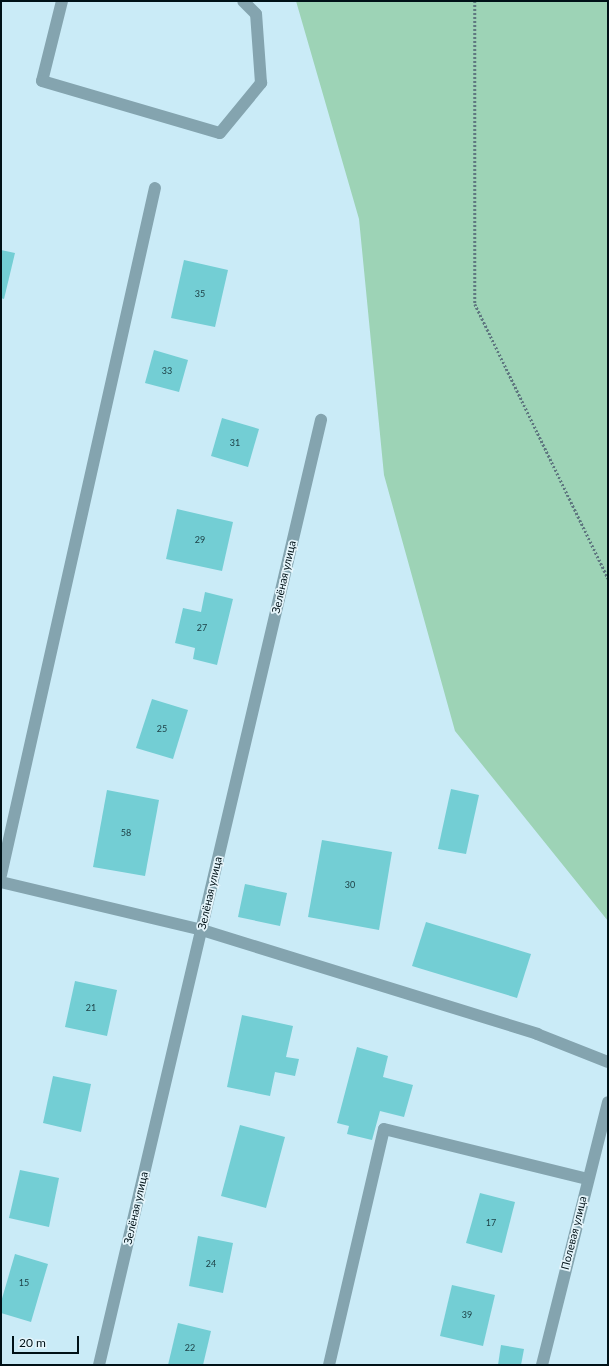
<!DOCTYPE html>
<meta charset="utf-8">
<style>
body{margin:0}
#map{position:relative;width:609px;height:1366px;overflow:hidden;background:#caebf7;font-family:Lato,sans-serif}
div>[style]{position:absolute}
[style*='--x']{left:calc(var(--x)*1px);top:calc(var(--y)*1px);width:calc(var(--w)*1px);rotate:calc(var(--a)*1deg)}
.green>*{inset:0;background:#9dd3b6}
.building>*{inset:0;background:#73ced4}
.path>*{height:2.5px;margin-top:-1.25px;transform-origin:0;background:repeating-linear-gradient(90deg,#5f7880 0 2px,transparent 0 4px)}
.service>*{height:12px;margin:-6px;padding:0 6px;transform-origin:6px;border-radius:6px;background:#84a4af}
.minor>*{height:12px;margin:-6px;padding:0 6px;transform-origin:6px;border-radius:6px;background:#84a4af}
span{translate:-50% -50%;white-space:nowrap;text-align:center;line-height:1.15;-webkit-text-stroke:3.5px #e5f5fb;paint-order:stroke}
.number-label{font-size:9px;color:#1d4046}
.number-label span{-webkit-text-stroke-width:0}
.street-label{font-size:11px;color:#001117}
.frame{position:absolute;inset:0;border:2px solid #001117;pointer-events:none}
.scale{position:absolute;left:12px;top:1336px;width:67px;height:18px;box-sizing:border-box;border:2px solid #001117;border-top:0;padding-left:5px;font-size:12px;line-height:14px;white-space:nowrap;color:#001117;-webkit-text-stroke:3px #e5f5fb;paint-order:stroke}
</style>
<div id="map">
<div class="green">
<i style="clip-path:polygon(296px 1px,608px 1px,608px 921px,455px 731px,384px 475px,359px 219px)"></i>
</div>
<div class="building">
<i style="clip-path:polygon(1px 250px,15px 253px,4px 299px,1px 298px)"></i>
<i style="clip-path:polygon(184px 260px,228px 270px,215px 327px,171px 318px)"></i>
<i style="clip-path:polygon(154px 350px,188px 360px,179px 392px,145px 383px)"></i>
<i style="clip-path:polygon(222px 418px,259px 429px,248px 467px,211px 456px)"></i>
<i style="clip-path:polygon(177px 509px,233px 522px,222px 571px,166px 559px)"></i>
<i style="clip-path:polygon(205px 592px,233px 599px,217px 665px,193px 659px,195px 648px,175px 643px,183px 608px,201px 612px)"></i>
<i style="clip-path:polygon(152px 699px,188px 710px,173px 759px,136px 748px)"></i>
<i style="clip-path:polygon(451px 789px,479px 795px,466px 854px,438px 849px)"></i>
<i style="clip-path:polygon(107px 790px,159px 800px,145px 876px,93px 867px)"></i>
<i style="clip-path:polygon(322px 840px,392px 852px,379px 930px,308px 917px)"></i>
<i style="clip-path:polygon(245px 884px,287px 893px,280px 926px,238px 917px)"></i>
<i style="clip-path:polygon(426px 922px,531px 954px,517px 998px,412px 966px)"></i>
<i style="clip-path:polygon(75px 981px,117px 990px,107px 1036px,65px 1027px)"></i>
<i style="clip-path:polygon(242px 1015px,293px 1026px,286px 1057px,299px 1059px,295px 1076px,275px 1072px,270px 1096px,227px 1087px)"></i>
<i style="clip-path:polygon(357px 1047px,388px 1056px,383px 1077px,413px 1085px,404px 1117px,380px 1111px,372px 1140px,347px 1134px,349px 1126px,337px 1123px)"></i>
<i style="clip-path:polygon(53px 1076px,91px 1084px,81px 1132px,43px 1123px)"></i>
<i style="clip-path:polygon(240px 1125px,285px 1137px,266px 1208px,221px 1196px)"></i>
<i style="clip-path:polygon(20px 1170px,59px 1178px,49px 1227px,9px 1218px)"></i>
<i style="clip-path:polygon(480px 1193px,515px 1202px,502px 1253px,466px 1243px)"></i>
<i style="clip-path:polygon(198px 1236px,233px 1243px,223px 1293px,189px 1286px)"></i>
<i style="clip-path:polygon(15px 1254px,48px 1264px,31px 1322px,1px 1313px,1px 1302px)"></i>
<i style="clip-path:polygon(452px 1285px,495px 1295px,483px 1346px,440px 1336px)"></i>
<i style="clip-path:polygon(178px 1323px,211px 1331px,203px 1365px,168px 1365px)"></i>
<i style="clip-path:polygon(501px 1345px,524px 1349px,521px 1365px,498px 1365px)"></i>
</div>
<div class="path">
<i style="--x:475;--y:1;--w:303;--a:90"></i>
<i style="--x:475;--y:304;--w:305;--a:64.1"></i>
</div>
<div class="service">
<i style="--x:62;--y:1;--w:82;--a:104"></i>
<i style="--x:42;--y:81;--w:185;--a:16.3"></i>
<i style="--x:220;--y:133;--w:65;--a:-50.6"></i>
<i style="--x:261;--y:83;--w:69;--a:-94.1"></i>
<i style="--x:256;--y:14;--w:18;--a:-135"></i>
<i style="--x:1;--y:875;--w:704;--a:-77.37"></i>
<i style="--x:329;--y:1365;--w:242;--a:-76.9"></i>
<i style="--x:384;--y:1129;--w:210;--a:13.8"></i>
</div>
<div class="minor">
<i style="--x:1;--y:882;--w:207;--a:13.4"></i>
<i style="--x:202;--y:930;--w:351;--a:17.2"></i>
<i style="--x:537;--y:1034;--w:76;--a:21.5"></i>
<i style="--x:99;--y:1365;--w:971;--a:-76.78"></i>
<i style="--x:542;--y:1365;--w:271;--a:-75.9"></i>
</div>
<div class="number-label">
<span style="left:200px;top:294px">35</span>
<span style="left:167px;top:371px">33</span>
<span style="left:235px;top:443px">31</span>
<span style="left:200px;top:540px">29</span>
<span style="left:202px;top:628px">27</span>
<span style="left:162px;top:729px">25</span>
<span style="left:126px;top:833px">58</span>
<span style="left:350px;top:885px">30</span>
<span style="left:91px;top:1008px">21</span>
<span style="left:491px;top:1223px">17</span>
<span style="left:211px;top:1264px">24</span>
<span style="left:24px;top:1283px">15</span>
<span style="left:467px;top:1315px">39</span>
<span style="left:190px;top:1348px">22</span>
</div>
<div class="street-label">
<span style="left:284px;top:577px;rotate:-77deg">Зелёная улица</span>
<span style="left:210px;top:893px;rotate:-77deg">Зелёная улица</span>
<span style="left:136px;top:1208px;rotate:-77deg">Зелёная улица</span>
<span style="left:574px;top:1233px;rotate:-76deg">Полевая улица</span>
</div>
<div class="frame"></div>
<div class="scale">20 m</div>
</div>
